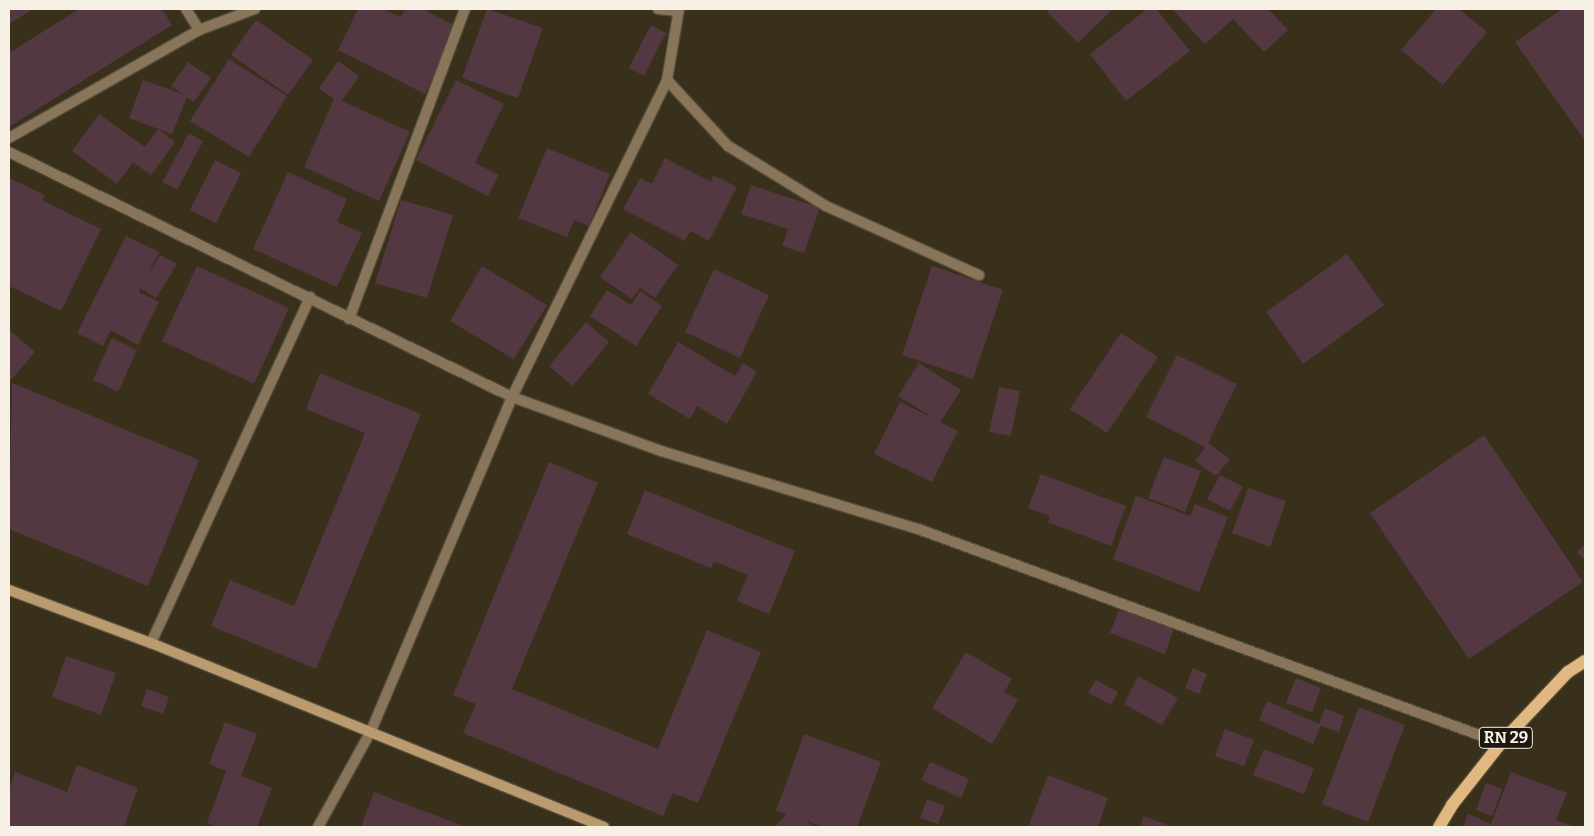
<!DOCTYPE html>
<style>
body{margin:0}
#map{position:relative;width:1594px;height:836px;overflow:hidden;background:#39301b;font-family:Bitter,serif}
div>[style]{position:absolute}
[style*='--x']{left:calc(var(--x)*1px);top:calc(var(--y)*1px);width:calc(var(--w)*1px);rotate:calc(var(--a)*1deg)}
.building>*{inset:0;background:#533842}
.roads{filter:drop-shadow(1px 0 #544b37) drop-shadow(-1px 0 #544b37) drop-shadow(0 1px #544b37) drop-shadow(0 -1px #544b37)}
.minor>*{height:10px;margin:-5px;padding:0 5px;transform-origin:5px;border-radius:5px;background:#88755a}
.secondary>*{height:10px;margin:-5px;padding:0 5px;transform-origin:5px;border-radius:5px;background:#ba9b70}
.primary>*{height:12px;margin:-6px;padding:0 6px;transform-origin:6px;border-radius:6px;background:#e0b880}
span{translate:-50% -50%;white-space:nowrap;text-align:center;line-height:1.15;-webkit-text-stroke:4.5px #1c180f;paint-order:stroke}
.shield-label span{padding:1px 4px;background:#1c180f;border:1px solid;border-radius:4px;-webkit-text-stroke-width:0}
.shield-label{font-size:16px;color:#f7f1e5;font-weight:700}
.frame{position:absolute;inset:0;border:10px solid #f7f1e5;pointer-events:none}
</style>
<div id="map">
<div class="building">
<i style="clip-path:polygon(9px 9px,33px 9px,9px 24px)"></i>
<i style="clip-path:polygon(79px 9px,162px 9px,172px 25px,9px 127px,9px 53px)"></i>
<i style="clip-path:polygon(358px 9px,383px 9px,401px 17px,405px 9px,422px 9px,458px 27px,425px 94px,338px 50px)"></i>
<i style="clip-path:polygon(487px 9px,543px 28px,518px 98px,462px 78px)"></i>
<i style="clip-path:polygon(1051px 9px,1113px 9px,1078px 43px,1047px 12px)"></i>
<i style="clip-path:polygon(1147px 9px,1156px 9px,1190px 51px,1126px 101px,1090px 54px)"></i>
<i style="clip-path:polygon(1172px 9px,1268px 9px,1288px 30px,1264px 52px,1233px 19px,1205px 44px)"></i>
<i style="clip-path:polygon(1436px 9px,1459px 9px,1487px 32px,1443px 85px,1401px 50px)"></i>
<i style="clip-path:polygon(1562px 9px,1585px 9px,1585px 141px,1515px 42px)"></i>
<i style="clip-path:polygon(256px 20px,313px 60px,288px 95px,231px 55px)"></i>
<i style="clip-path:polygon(651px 25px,666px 33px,644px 76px,629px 68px)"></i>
<i style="clip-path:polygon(229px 59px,287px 96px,249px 157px,190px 121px)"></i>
<i style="clip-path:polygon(338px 61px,359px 76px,342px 101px,410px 132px,379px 201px,304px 167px,334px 99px,319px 88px)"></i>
<i style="clip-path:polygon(188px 62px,211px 78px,194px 102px,187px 97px,172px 134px,129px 118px,143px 80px,185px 95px,171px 86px)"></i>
<i style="clip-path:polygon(456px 80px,504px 104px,475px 163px,499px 175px,488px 196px,416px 160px)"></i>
<i style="clip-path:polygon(99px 114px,145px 147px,158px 129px,175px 142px,151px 175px,133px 162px,117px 184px,72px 151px)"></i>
<i style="clip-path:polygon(189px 133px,203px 141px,177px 190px,162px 182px)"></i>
<i style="clip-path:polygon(547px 148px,610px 174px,589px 226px,574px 220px,567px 237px,518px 218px)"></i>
<i style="clip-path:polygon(665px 158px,711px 182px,713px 175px,737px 187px,709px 241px,690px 231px,685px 241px,623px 209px,640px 178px,652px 184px)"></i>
<i style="clip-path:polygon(215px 160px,241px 173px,216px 223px,190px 210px)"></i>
<i style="clip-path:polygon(288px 172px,347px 199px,337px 222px,362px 233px,337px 287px,253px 249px)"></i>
<i style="clip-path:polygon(9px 178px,45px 195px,42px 200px,101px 229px,61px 311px,9px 286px)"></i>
<i style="clip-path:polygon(751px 185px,820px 208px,804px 253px,782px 246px,788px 229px,741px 214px)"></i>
<i style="clip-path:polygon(401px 200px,453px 215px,427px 298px,375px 283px)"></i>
<i style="clip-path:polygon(631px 232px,678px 265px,655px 298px,640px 288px,632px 299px,600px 277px)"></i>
<i style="clip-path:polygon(126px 236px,159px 252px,147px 276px,160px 255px,177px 264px,156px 298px,140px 288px,139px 292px,159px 302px,138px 345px,111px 330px,103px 346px,77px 333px)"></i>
<i style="clip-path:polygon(1347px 254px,1384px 305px,1303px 364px,1266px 312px)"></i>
<i style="clip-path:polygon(197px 266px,289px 308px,254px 384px,162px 341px)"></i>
<i style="clip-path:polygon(482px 266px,547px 305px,514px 359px,450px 321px)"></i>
<i style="clip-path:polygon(932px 266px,1003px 290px,973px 379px,902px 355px)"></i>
<i style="clip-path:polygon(714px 269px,769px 295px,740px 358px,685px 332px)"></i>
<i style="clip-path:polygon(607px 290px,631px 305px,640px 291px,662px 306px,636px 346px,590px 316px)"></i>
<i style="clip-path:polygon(586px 322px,609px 342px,573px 386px,549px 366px)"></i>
<i style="clip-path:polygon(9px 330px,35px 352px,11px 380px,9px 378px)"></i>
<i style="clip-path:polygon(1121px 333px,1158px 357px,1107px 433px,1070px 409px)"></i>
<i style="clip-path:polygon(112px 338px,137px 350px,118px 392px,93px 380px)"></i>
<i style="clip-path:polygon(678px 342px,735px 376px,743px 363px,757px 372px,727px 424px,697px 406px,690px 419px,648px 394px)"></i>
<i style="clip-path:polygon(1177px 355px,1237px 384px,1208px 443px,1230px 459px,1216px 476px,1195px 461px,1205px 447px,1146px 417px)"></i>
<i style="clip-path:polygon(919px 363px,961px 390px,940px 422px,958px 431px,932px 482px,874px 454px,900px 402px,935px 419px,898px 396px)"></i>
<i style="clip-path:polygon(320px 373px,421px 414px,316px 669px,211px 626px,230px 580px,294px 606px,365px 433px,306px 409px)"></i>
<i style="clip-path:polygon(12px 383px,199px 460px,148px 586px,9px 529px)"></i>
<i style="clip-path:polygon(999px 387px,1020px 391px,1011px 436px,989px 432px)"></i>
<i style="clip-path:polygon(1484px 435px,1583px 582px,1469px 659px,1370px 513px)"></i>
<i style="clip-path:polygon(1164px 457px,1201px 471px,1185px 512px,1148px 498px)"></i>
<i style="clip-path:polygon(549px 462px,598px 483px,512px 689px,658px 749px,707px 630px,761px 652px,698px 803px,673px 793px,663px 816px,463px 733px,476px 704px,453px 695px)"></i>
<i style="clip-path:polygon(1041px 474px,1126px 506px,1111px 546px,1048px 522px,1050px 516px,1028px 508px)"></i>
<i style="clip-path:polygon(1220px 475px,1243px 487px,1230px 511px,1207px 499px)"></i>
<i style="clip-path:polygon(1248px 488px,1286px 501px,1270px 547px,1232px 533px)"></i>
<i style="clip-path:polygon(645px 490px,795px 551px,769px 614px,737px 601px,748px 575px,714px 561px,711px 568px,627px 534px)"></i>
<i style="clip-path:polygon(1136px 496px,1190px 516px,1195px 504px,1228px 517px,1199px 592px,1113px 559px)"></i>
<i style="clip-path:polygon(1585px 544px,1585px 561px,1577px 552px)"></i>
<i style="clip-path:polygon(1120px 608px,1174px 628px,1165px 654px,1110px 633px)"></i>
<i style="clip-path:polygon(966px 652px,1012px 679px,1004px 692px,1018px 700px,992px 744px,932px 708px)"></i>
<i style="clip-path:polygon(66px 656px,116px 673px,101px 715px,52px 697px)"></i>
<i style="clip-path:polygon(1193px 668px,1207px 674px,1199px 694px,1185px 688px)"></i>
<i style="clip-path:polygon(1138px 676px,1178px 698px,1162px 725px,1124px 704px)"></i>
<i style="clip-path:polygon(1296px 678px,1321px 688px,1312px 712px,1286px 703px)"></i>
<i style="clip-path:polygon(1096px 680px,1118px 692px,1111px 705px,1088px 693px)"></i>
<i style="clip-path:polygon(147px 689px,169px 697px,163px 714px,141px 706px)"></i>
<i style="clip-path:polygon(1267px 701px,1319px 724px,1325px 708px,1344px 716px,1339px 732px,1321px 726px,1313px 744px,1259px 720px)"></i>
<i style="clip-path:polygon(1359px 707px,1405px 725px,1368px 822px,1322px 804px)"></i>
<i style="clip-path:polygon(225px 722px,257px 734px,241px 776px,272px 788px,257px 827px,218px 827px,207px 823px,226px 771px,209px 764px)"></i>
<i style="clip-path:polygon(1225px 729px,1254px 740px,1244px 766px,1215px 756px)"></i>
<i style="clip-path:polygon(804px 734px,881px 762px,857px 827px,823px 827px,807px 821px,814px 827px,775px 827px,786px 814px,776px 811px)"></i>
<i style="clip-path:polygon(1264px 749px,1314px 768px,1304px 794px,1253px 775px)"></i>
<i style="clip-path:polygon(930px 762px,969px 779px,961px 798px,921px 780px)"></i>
<i style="clip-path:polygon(77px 765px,138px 788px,124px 827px,9px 827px,9px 790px,15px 772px,67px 792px)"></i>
<i style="clip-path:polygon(1511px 772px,1567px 793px,1556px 820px,1575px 827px,1463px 827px,1468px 814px,1491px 824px)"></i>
<i style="clip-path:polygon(1048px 775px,1108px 798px,1098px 827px,1028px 827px)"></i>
<i style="clip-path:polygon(1486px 783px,1502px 789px,1492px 816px,1476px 810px)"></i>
<i style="clip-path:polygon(374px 792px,466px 827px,361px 827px)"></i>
<i style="clip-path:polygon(927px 799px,945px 806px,938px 824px,920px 818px)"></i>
<i style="clip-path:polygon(1144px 816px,1170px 826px,1169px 827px,1140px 827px)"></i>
</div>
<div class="roads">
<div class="minor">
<i style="--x:186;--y:9;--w:25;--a:58"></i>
<i style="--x:658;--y:9;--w:20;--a:6"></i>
<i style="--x:667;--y:80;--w:90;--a:47.3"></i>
<i style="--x:728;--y:146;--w:115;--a:31.5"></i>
<i style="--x:826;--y:206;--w:168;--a:24.3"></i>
<i style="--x:9;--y:138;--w:219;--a:-29.6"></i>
<i style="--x:199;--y:30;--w:60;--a:-20.6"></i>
<i style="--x:9;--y:152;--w:559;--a:25.97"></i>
<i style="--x:512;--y:397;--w:158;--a:19.9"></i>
<i style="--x:661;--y:451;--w:272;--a:16.9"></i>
<i style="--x:921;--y:530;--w:618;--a:20.17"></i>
<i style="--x:349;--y:319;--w:331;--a:-69.5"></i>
<i style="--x:151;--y:643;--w:381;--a:-65.3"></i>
<i style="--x:318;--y:827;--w:110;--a:-61.1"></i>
<i style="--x:371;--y:731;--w:363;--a:-67.1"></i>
<i style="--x:512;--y:397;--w:353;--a:-63.9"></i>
<i style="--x:667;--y:80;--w:72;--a:-80.4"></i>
</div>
<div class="secondary">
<i style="--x:9;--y:590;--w:152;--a:20.5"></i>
<i style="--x:151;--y:643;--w:489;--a:22.1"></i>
</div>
<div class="primary">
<i style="--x:1439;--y:827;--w:26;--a:-59"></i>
<i style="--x:1452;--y:805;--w:79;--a:-51.7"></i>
<i style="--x:1501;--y:743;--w:98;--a:-46.7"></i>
<i style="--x:1568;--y:672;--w:20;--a:-33"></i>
</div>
</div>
<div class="shield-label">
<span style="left:1506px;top:738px">RN 29</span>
</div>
<div class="frame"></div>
</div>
